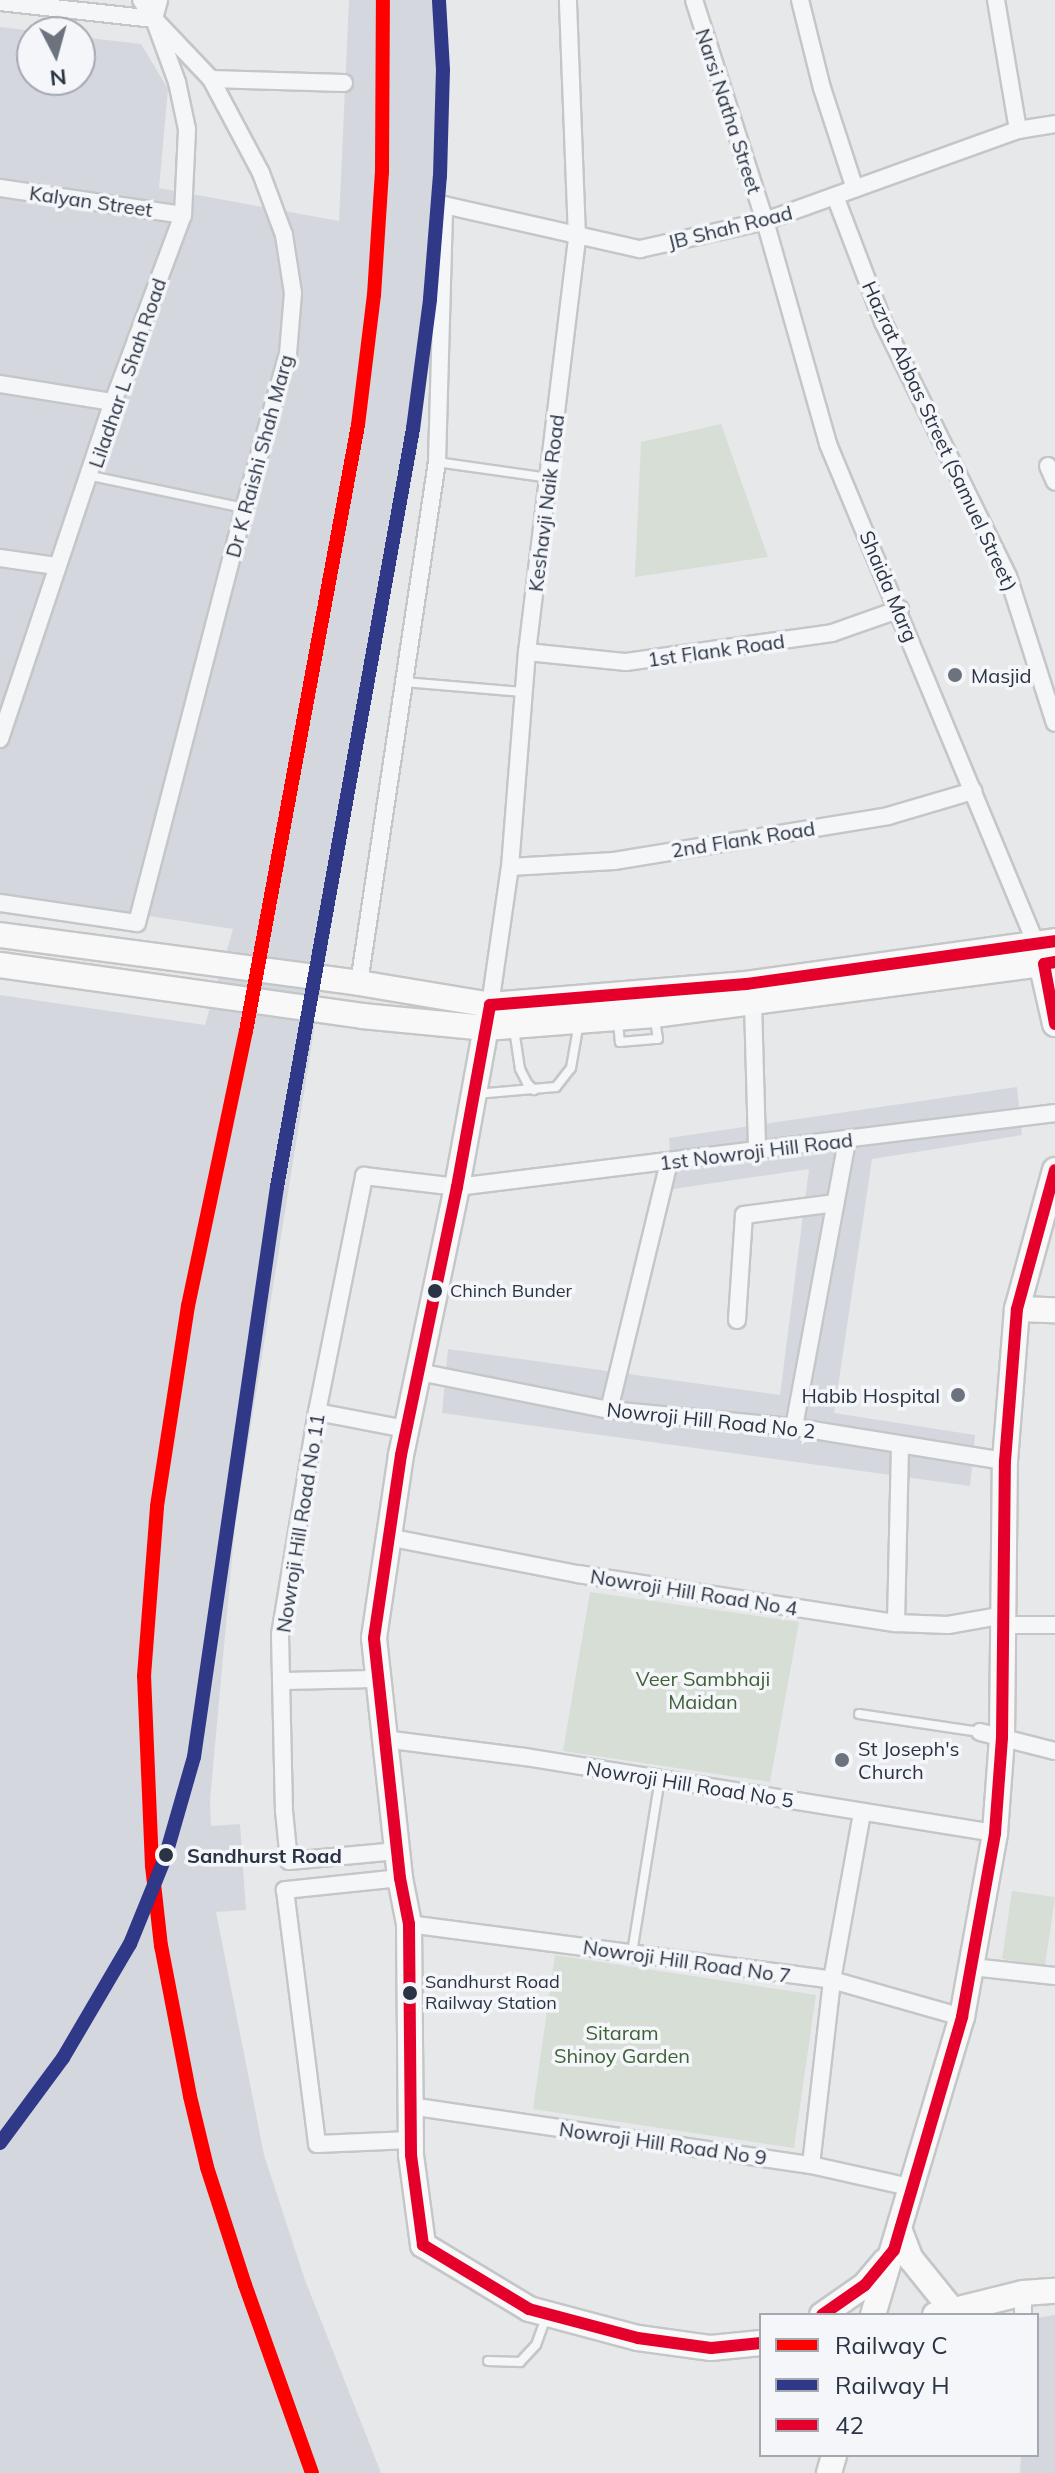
<!DOCTYPE html>
<style>
body{margin:0}
#map{position:relative;width:1055px;height:2473px;overflow:hidden;background:#e6e8ea;font-family:Mulish,sans-serif}
div>[style]{position:absolute}
[style*='--x']{left:calc(var(--x)*1px);top:calc(var(--y)*1px);width:calc(var(--w)*1px);rotate:calc(var(--a)*1deg)}
.built>*{inset:0;background:#d4d7dd}
.green>*{inset:0;background:#d6ded6}
.roads{filter:drop-shadow(2px 0 #c4c6c8) drop-shadow(-2px 0 #c4c6c8) drop-shadow(0 2px #c4c6c8) drop-shadow(0 -2px #c4c6c8)}
.lane>*{height:8px;margin:-4px;padding:0 4px;transform-origin:4px;border-radius:4px;background:#f5f6f7}
.street>*{height:16px;margin:-8px;padding:0 8px;transform-origin:8px;border-radius:8px;background:#f5f6f7}
.secondary>*{height:24px;margin:-12px;padding:0 12px;transform-origin:12px;border-radius:12px;background:#f8f8f8}
.bus-1>*{height:12px;margin:-6px;padding:0 6px;transform-origin:6px;border-radius:6px;background:#e4002b}
.rail-1>*{height:14px;margin:-7px;padding:0 7px;transform-origin:7px;border-radius:7px;background:#f00}
.rail-2>*{height:14px;margin:-7px;padding:0 7px;transform-origin:7px;border-radius:7px;background:#303888}
.dots>*{width:22px;height:22px;translate:-50% -50%;box-sizing:border-box;border:4px solid #f4f6f9;border-radius:50%}
span{translate:-50% -50%;white-space:nowrap;text-align:center;line-height:1.15;-webkit-text-stroke:7px #f4f6f9;paint-order:stroke}
.bus-label{font-size:18px;color:#2b3445}
.left{translate:0 -50%;text-align:left}
.street-label{font-size:20px;color:#2b3445}
.poi-label{font-size:20px;color:#2b3445}
.right{translate:-100% -50%;text-align:right}
.park-label{font-size:20px;color:#3f6138}
.stop-label{font-size:20px;color:#2b3445;font-weight:700}
.legend{position:absolute;left:759px;top:2313px;width:280px;height:144px;box-sizing:border-box;background:#f4f6f9;border:2px solid #a4a8b1;margin:0;padding:10px 14px;list-style:none;font-size:24px;color:#2b3445}
.legend li{display:flex;align-items:center;gap:16px;height:40px}
.legend b{width:40px;border:2px solid #a4a8b1}
.north{position:absolute;left:16px;top:16px;width:80px;height:80px;box-sizing:border-box;background:#f4f6f9;border:2px solid #a4a8b1;border-radius:50%;rotate:174deg;font-size:22px;font-weight:700;line-height:32px;text-align:center;color:#2b3445}
.north::after{content:'';display:block;margin:auto;width:28px;height:36px;background:#6c737f;clip-path:polygon(50% 0,100% 100%,50% 72%,0 100%)}
</style>
<div id="map">
<div class="built">
<i style="clip-path:polygon(349px 0,441px 0,436px 226px,421px 427px,339px 873px,235px 1525px,210px 1801px,211px 1826px,240px 1824px,246px 1910px,216px 1912px,264px 2155px,305px 2280px,381px 2473px,0 2473px,0 995px,205px 1025px,233px 929px,0 893px,0 27px,41px 32px,32px 32px,32px 80px,80px 80px,80px 37px,141px 44px,168px 89px,159px 188px,339px 221px)"></i>
<i style="clip-path:polygon(1017px 1087px,1022px 1135px,872px 1159px,834px 1413px,975px 1435px,970px 1486px,442px 1413px,448px 1349px,780px 1395px,809px 1169px,673px 1189px,669px 1138px)"></i>
<i style="clip-path:polygon(1055px 2315px,1055px 2473px,1020px 2473px,1021px 2455px,1037px 2455px,1037px 2318px)"></i>
</div>
<div class="green">
<i style="clip-path:polygon(721px 424px,768px 557px,635px 577px,641px 442px)"></i>
<i style="clip-path:polygon(590px 1592px,799px 1622px,770px 1782px,563px 1751px)"></i>
<i style="clip-path:polygon(1012px 1891px,1055px 1897px,1045px 1965px,1002px 1959px)"></i>
<i style="clip-path:polygon(555px 1955px,816px 1995px,794px 2148px,533px 2109px)"></i>
</div>
<div class="roads">
<div class="lane">
<i style="--x:437;--y:462;--w:114;--a:8.1"></i>
<i style="--x:91;--y:476;--w:156;--a:11.8"></i>
<i style="--x:404;--y:682;--w:119;--a:4.8"></i>
<i style="--x:618;--y:1021;--w:21;--a:85"></i>
<i style="--x:620;--y:1042;--w:38;--a:-5"></i>
<i style="--x:658;--y:1039;--w:20;--a:-99"></i>
<i style="--x:514;--y:1029;--w:40;--a:81.5"></i>
<i style="--x:520;--y:1069;--w:16;--a:63"></i>
<i style="--x:527;--y:1083;--w:10;--a:45"></i>
<i style="--x:476;--y:1094;--w:80;--a:-5"></i>
<i style="--x:556;--y:1087;--w:24;--a:-52"></i>
<i style="--x:571;--y:1068;--w:47;--a:-80.1"></i>
<i style="--x:859;--y:1714;--w:122;--a:8.5"></i>
<i style="--x:632;--y:1953;--w:176;--a:-80.9"></i>
<i style="--x:488;--y:2361;--w:32;--a:2"></i>
<i style="--x:520;--y:2362;--w:23;--a:-47"></i>
<i style="--x:536;--y:2345;--w:29;--a:-70"></i>
</div>
<div class="street">
<i style="--x:694;--y:0;--w:232;--a:72.2"></i>
<i style="--x:765;--y:221;--w:232;--a:74.2"></i>
<i style="--x:828;--y:444;--w:542;--a:67.41"></i>
<i style="--x:800;--y:0;--w:91;--a:76"></i>
<i style="--x:822;--y:88;--w:106;--a:71.9"></i>
<i style="--x:996;--y:0;--w:132;--a:80.4"></i>
<i style="--x:0;--y:2;--w:155;--a:6.3"></i>
<i style="--x:211;--y:79;--w:133;--a:1.7"></i>
<i style="--x:0;--y:188;--w:185;--a:8.4"></i>
<i style="--x:835;--y:196;--w:135;--a:69.1"></i>
<i style="--x:883;--y:322;--w:283;--a:63.8"></i>
<i style="--x:1008;--y:576;--w:154;--a:72.3"></i>
<i style="--x:0;--y:384;--w:114;--a:9.1"></i>
<i style="--x:1048;--y:466;--w:17;--a:66"></i>
<i style="--x:0;--y:558;--w:57;--a:8.1"></i>
<i style="--x:527;--y:652;--w:100;--a:5.8"></i>
<i style="--x:626;--y:662;--w:208;--a:-8"></i>
<i style="--x:832;--y:633;--w:72;--a:-19.4"></i>
<i style="--x:0;--y:739;--w:355;--a:-71.5"></i>
<i style="--x:113;--y:402;--w:200;--a:-69.5"></i>
<i style="--x:183;--y:215;--w:86;--a:-87.3"></i>
<i style="--x:187;--y:129;--w:48;--a:-102"></i>
<i style="--x:177;--y:82;--w:67;--a:-110.1"></i>
<i style="--x:154;--y:19;--w:20;--a:-75"></i>
<i style="--x:510;--y:867;--w:104;--a:-3.3"></i>
<i style="--x:614;--y:861;--w:278;--a:-9.3"></i>
<i style="--x:888;--y:816;--w:89;--a:-16.4"></i>
<i style="--x:0;--y:903;--w:138;--a:8.3"></i>
<i style="--x:137;--y:923;--w:429;--a:-75.5"></i>
<i style="--x:244;--y:508;--w:160;--a:-74.1"></i>
<i style="--x:288;--y:354;--w:61;--a:-85.3"></i>
<i style="--x:293;--y:293;--w:59;--a:-98.8"></i>
<i style="--x:284;--y:235;--w:66;--a:-110.4"></i>
<i style="--x:261;--y:173;--w:106;--a:-118"></i>
<i style="--x:211;--y:79;--w:83;--a:-133.5"></i>
<i style="--x:154;--y:19;--w:23;--a:-124"></i>
<i style="--x:359;--y:983;--w:527;--a:-81.49"></i>
<i style="--x:437;--y:462;--w:257;--a:-88.4"></i>
<i style="--x:444;--y:205;--w:201;--a:12.7"></i>
<i style="--x:640;--y:249;--w:128;--a:-12.6"></i>
<i style="--x:765;--y:221;--w:269;--a:-19.8"></i>
<i style="--x:1018;--y:130;--w:37;--a:-9"></i>
<i style="--x:749;--y:993;--w:11;--a:68"></i>
<i style="--x:753;--y:1003;--w:145;--a:88.4"></i>
<i style="--x:490;--y:1005;--w:139;--a:-81.8"></i>
<i style="--x:510;--y:867;--w:216;--a:-85.5"></i>
<i style="--x:527;--y:652;--w:418;--a:-83.1"></i>
<i style="--x:577;--y:237;--w:237;--a:-92.2"></i>
<i style="--x:737;--y:1320;--w:105;--a:-86.2"></i>
<i style="--x:744;--y:1215;--w:92;--a:-7.5"></i>
<i style="--x:419;--y:1372;--w:194;--a:11.3"></i>
<i style="--x:609;--y:1410;--w:186;--a:5.3"></i>
<i style="--x:794;--y:1427;--w:214;--a:9.2"></i>
<i style="--x:609;--y:1410;--w:255;--a:-76.4"></i>
<i style="--x:317;--y:1412;--w:91;--a:10.8"></i>
<i style="--x:794;--y:1427;--w:292;--a:-79.5"></i>
<i style="--x:387;--y:1537;--w:195;--a:11"></i>
<i style="--x:578;--y:1574;--w:322;--a:8.8"></i>
<i style="--x:896;--y:1623;--w:52;--a:2.2"></i>
<i style="--x:948;--y:1625;--w:57;--a:-10.1"></i>
<i style="--x:896;--y:1623;--w:177;--a:-88.7"></i>
<i style="--x:1003;--y:1625;--w:52;--a:0"></i>
<i style="--x:281;--y:1681;--w:97;--a:-1.2"></i>
<i style="--x:980;--y:1732;--w:77;--a:14.2"></i>
<i style="--x:384;--y:1739;--w:142;--a:7.3"></i>
<i style="--x:525;--y:1757;--w:476;--a:9.2"></i>
<i style="--x:397;--y:1851;--w:108;--a:174.7"></i>
<i style="--x:289;--y:1861;--w:50;--a:-95.7"></i>
<i style="--x:284;--y:1811;--w:176;--a:-91.3"></i>
<i style="--x:280;--y:1635;--w:226;--a:-80.6"></i>
<i style="--x:317;--y:1412;--w:241;--a:-78.7"></i>
<i style="--x:364;--y:1176;--w:94;--a:6.7"></i>
<i style="--x:457;--y:1187;--w:603;--a:-7.05"></i>
<i style="--x:400;--y:1878;--w:116;--a:174"></i>
<i style="--x:285;--y:1890;--w:256;--a:82.8"></i>
<i style="--x:317;--y:2144;--w:94;--a:-2.4"></i>
<i style="--x:409;--y:1924;--w:427;--a:7.5"></i>
<i style="--x:832;--y:1980;--w:135;--a:15.9"></i>
<i style="--x:972;--y:1967;--w:83;--a:6.2"></i>
<i style="--x:410;--y:2106;--w:405;--a:8.4"></i>
<i style="--x:811;--y:2165;--w:106;--a:12.6"></i>
<i style="--x:811;--y:2165;--w:186;--a:-83.5"></i>
<i style="--x:832;--y:1980;--w:170;--a:-79.8"></i>
<i style="--x:1023;--y:2315;--w:22;--a:-90"></i>
</div>
<div class="secondary">
<i style="--x:0;--y:935;--w:362;--a:7.6"></i>
<i style="--x:359;--y:983;--w:133;--a:9.5"></i>
<i style="--x:490;--y:1005;--w:257;--a:-4.7"></i>
<i style="--x:746;--y:984;--w:312;--a:-7.9"></i>
<i style="--x:1038;--y:949;--w:77;--a:77.2"></i>
<i style="--x:0;--y:965;--w:366;--a:8"></i>
<i style="--x:362;--y:1016;--w:125;--a:5.5"></i>
<i style="--x:486;--y:1028;--w:169;--a:-4.4"></i>
<i style="--x:654;--y:1015;--w:404;--a:-7.5"></i>
<i style="--x:490;--y:1005;--w:185;--a:100.3"></i>
<i style="--x:457;--y:1187;--w:274;--a:101.8"></i>
<i style="--x:401;--y:1455;--w:185;--a:98.4"></i>
<i style="--x:374;--y:1638;--w:241;--a:83.8"></i>
<i style="--x:400;--y:1878;--w:47;--a:78.9"></i>
<i style="--x:409;--y:1924;--w:231;--a:89.5"></i>
<i style="--x:411;--y:2155;--w:91;--a:82.4"></i>
<i style="--x:423;--y:2245;--w:124;--a:31.1"></i>
<i style="--x:529;--y:2309;--w:113;--a:14.9"></i>
<i style="--x:638;--y:2338;--w:74;--a:7.8"></i>
<i style="--x:711;--y:2348;--w:50;--a:-5.7"></i>
<i style="--x:1017;--y:1309;--w:38;--a:2"></i>
<i style="--x:900;--y:2231;--w:30;--a:69"></i>
<i style="--x:911;--y:2259;--w:67;--a:51.1"></i>
<i style="--x:822;--y:2315;--w:52;--a:-34.9"></i>
<i style="--x:865;--y:2285;--w:31;--a:-50"></i>
<i style="--x:873;--y:2315;--w:311;--a:-73.4"></i>
<i style="--x:962;--y:2017;--w:187;--a:-79.8"></i>
<i style="--x:995;--y:1833;--w:95;--a:-85.8"></i>
<i style="--x:1002;--y:1738;--w:277;--a:-89.4"></i>
<i style="--x:1005;--y:1461;--w:152;--a:-85.5"></i>
<i style="--x:1017;--y:1309;--w:144;--a:-74.7"></i>
<i style="--x:935;--y:2315;--w:91;--a:-14"></i>
<i style="--x:1023;--y:2293;--w:32;--a:-4"></i>
<i style="--x:829;--y:2473;--w:19;--a:-74"></i>
</div>
</div>
<div class="bus-1">
<i style="--x:1055;--y:962;--w:11;--a:170"></i>
<i style="--x:1044;--y:964;--w:61;--a:79.6"></i>
<i style="--x:822;--y:2315;--w:52;--a:-34.9"></i>
<i style="--x:865;--y:2285;--w:45;--a:-50.4"></i>
<i style="--x:894;--y:2250;--w:243;--a:-73.7"></i>
<i style="--x:962;--y:2017;--w:187;--a:-79.8"></i>
<i style="--x:995;--y:1833;--w:95;--a:-85.8"></i>
<i style="--x:1002;--y:1738;--w:277;--a:-89.4"></i>
<i style="--x:1005;--y:1461;--w:152;--a:-85.5"></i>
<i style="--x:1017;--y:1309;--w:144;--a:-74.7"></i>
<i style="--x:761;--y:2343;--w:50;--a:174.3"></i>
<i style="--x:711;--y:2348;--w:74;--a:-172.2"></i>
<i style="--x:638;--y:2338;--w:113;--a:-165.1"></i>
<i style="--x:529;--y:2309;--w:124;--a:-148.9"></i>
<i style="--x:423;--y:2245;--w:91;--a:-97.6"></i>
<i style="--x:411;--y:2155;--w:231;--a:-90.5"></i>
<i style="--x:409;--y:1924;--w:47;--a:-101.1"></i>
<i style="--x:400;--y:1878;--w:241;--a:-96.2"></i>
<i style="--x:374;--y:1638;--w:185;--a:-81.6"></i>
<i style="--x:401;--y:1455;--w:274;--a:-78.2"></i>
<i style="--x:457;--y:1187;--w:185;--a:-79.7"></i>
<i style="--x:490;--y:1005;--w:257;--a:-4.7"></i>
<i style="--x:746;--y:984;--w:312;--a:-7.9"></i>
</div>
<div class="rail-1">
<i style="--x:312;--y:2473;--w:200;--a:-109.6"></i>
<i style="--x:245;--y:2285;--w:124;--a:-107.9"></i>
<i style="--x:207;--y:2167;--w:73;--a:-103.5"></i>
<i style="--x:190;--y:2096;--w:153;--a:-100.9"></i>
<i style="--x:161;--y:1946;--w:81;--a:-96.4"></i>
<i style="--x:152;--y:1866;--w:190;--a:-92.4"></i>
<i style="--x:144;--y:1676;--w:170;--a:-85.6"></i>
<i style="--x:157;--y:1506;--w:202;--a:-81.2"></i>
<i style="--x:188;--y:1306;--w:281;--a:-78.1"></i>
<i style="--x:246;--y:1031;--w:616;--a:-79.53"></i>
<i style="--x:358;--y:425;--w:131;--a:-83"></i>
<i style="--x:374;--y:295;--w:123;--a:-86.3"></i>
<i style="--x:382;--y:172;--w:172;--a:-89.7"></i>
</div>
<div class="rail-2">
<i style="--x:0;--y:2143;--w:106;--a:-53.5"></i>
<i style="--x:63;--y:2058;--w:132;--a:-59.6"></i>
<i style="--x:130;--y:1944;--w:93;--a:-67.9"></i>
<i style="--x:165;--y:1858;--w:105;--a:-74"></i>
<i style="--x:194;--y:1757;--w:576;--a:-81.72"></i>
<i style="--x:277;--y:1187;--w:770;--a:-79.83"></i>
<i style="--x:413;--y:429;--w:131;--a:-82.5"></i>
<i style="--x:430;--y:299;--w:123;--a:-85.4"></i>
<i style="--x:440;--y:176;--w:106;--a:-88.4"></i>
<i style="--x:443;--y:70;--w:70;--a:-93.3"></i>
</div>
<div class="dots">
<i style="left:955px;top:675px;background:#6c737f"></i>
<i style="left:435px;top:1291px;background:#2b3445"></i>
<i style="left:958px;top:1395px;background:#6c737f"></i>
<i style="left:842px;top:1760px;background:#6c737f"></i>
<i style="left:166px;top:1855px;background:#2b3445"></i>
<i style="left:410px;top:1993px;background:#2b3445"></i>
</div>
<div class="bus-label">
<span class="left" style="left:450px;top:1291px">Chinch Bunder</span>
<span class="left" style="left:425px;top:1993px">Sandhurst Road<br>Railway Station</span>
</div>
<div class="street-label">
<span style="left:729px;top:111px;rotate:72deg">Narsi Natha Street</span>
<span style="left:91px;top:201px;rotate:8deg">Kalyan Street</span>
<span style="left:730px;top:227px;rotate:-14deg">JB Shah Road</span>
<span style="left:127px;top:373px;rotate:-71deg">Liladhar L Shah Road</span>
<span style="left:940px;top:436px;rotate:65deg">Hazrat Abbas Street (Samuel Street)</span>
<span style="left:259px;top:456px;rotate:-75deg">Dr K Raishi Shah Marg</span>
<span style="left:546px;top:503px;rotate:-83deg">Keshavji Naik Road</span>
<span style="left:889px;top:586px;rotate:67deg">Shaida Marg</span>
<span style="left:716px;top:650px;rotate:-8deg">1st Flank Road</span>
<span style="left:743px;top:839px;rotate:-9deg">2nd Flank Road</span>
<span style="left:756px;top:1151px;rotate:-7deg">1st Nowroji Hill Road</span>
<span style="left:711px;top:1420px;rotate:6deg">Nowroji Hill Road No 2</span>
<span style="left:300px;top:1523px;rotate:-81deg">Nowroji Hill Road No 11</span>
<span style="left:694px;top:1592px;rotate:9deg">Nowroji Hill Road No 4</span>
<span style="left:690px;top:1784px;rotate:9deg">Nowroji Hill Road No 5</span>
<span style="left:687px;top:1961px;rotate:8deg">Nowroji Hill Road No 7</span>
<span style="left:663px;top:2143px;rotate:8deg">Nowroji Hill Road No 9</span>
</div>
<div class="poi-label">
<span class="left" style="left:971px;top:675px">Masjid</span>
<span class="right" style="left:940px;top:1395px">Habib Hospital</span>
<span class="left" style="left:858px;top:1760px">St Joseph's<br>Church</span>
</div>
<div class="park-label">
<span style="left:703px;top:1690px">Veer Sambhaji<br>Maidan</span>
<span style="left:622px;top:2044px">Sitaram<br>Shinoy Garden</span>
</div>
<div class="stop-label">
<span class="left" style="left:187px;top:1855px">Sandhurst Road</span>
</div>
<ul class="legend">
<li><b style="height:10px;background:#f00"></b>Railway C</li>
<li><b style="height:10px;background:#303888"></b>Railway H</li>
<li><b style="height:10px;background:#e4002b"></b>42</li>
</ul>
<div class="north">N</div>
</div>
